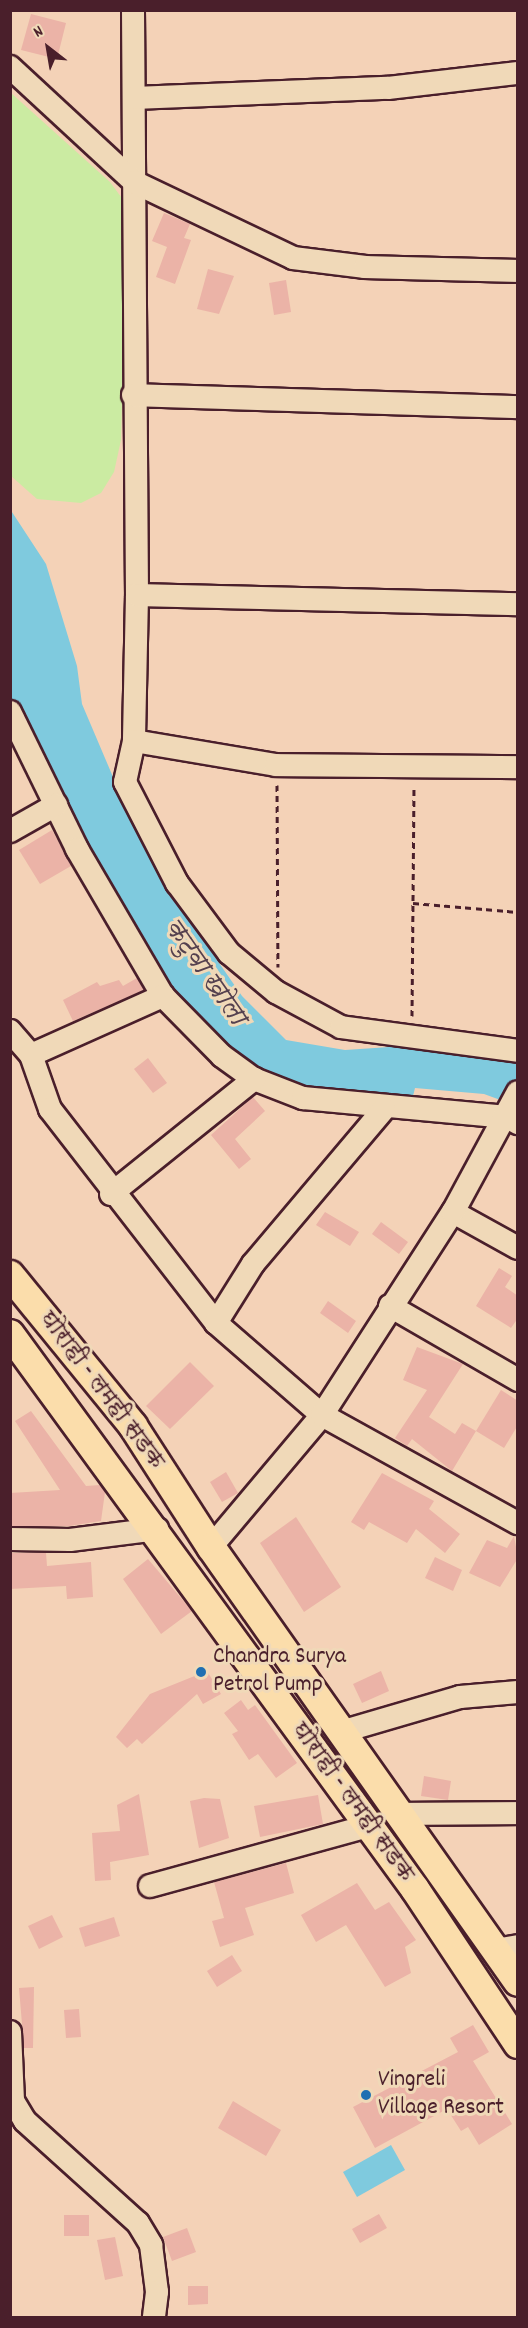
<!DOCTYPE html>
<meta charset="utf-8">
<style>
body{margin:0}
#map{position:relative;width:528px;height:2328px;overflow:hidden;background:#f4d2b7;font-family:Dekko,"Playpen Sans Deva",sans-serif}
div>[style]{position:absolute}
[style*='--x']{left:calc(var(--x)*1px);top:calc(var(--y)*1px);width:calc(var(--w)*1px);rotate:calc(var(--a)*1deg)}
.green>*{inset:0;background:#cbeba2}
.water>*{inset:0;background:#7fcade}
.building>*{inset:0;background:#ebb3a7}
.path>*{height:3px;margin-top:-1.5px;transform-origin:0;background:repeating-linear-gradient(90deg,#4a1f2b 0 6px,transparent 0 10.5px)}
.roads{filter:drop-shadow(2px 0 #4a1f2b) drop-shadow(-2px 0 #4a1f2b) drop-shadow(0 2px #4a1f2b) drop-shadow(0 -2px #4a1f2b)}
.minor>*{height:22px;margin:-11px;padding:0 11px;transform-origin:11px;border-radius:11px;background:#f0d9b8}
.major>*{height:28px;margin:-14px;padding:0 14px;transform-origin:14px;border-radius:14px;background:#fbddab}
.dots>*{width:16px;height:16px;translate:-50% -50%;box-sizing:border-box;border:3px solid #f0d9b8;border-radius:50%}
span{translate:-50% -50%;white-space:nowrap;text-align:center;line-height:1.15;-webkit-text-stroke:6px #f0d9b8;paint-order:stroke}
.street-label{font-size:24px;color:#4a1f2b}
.poi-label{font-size:24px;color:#4a1f2b}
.left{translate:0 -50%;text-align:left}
.water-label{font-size:26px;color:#55414f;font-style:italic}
.frame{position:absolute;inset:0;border:12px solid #4a1f2b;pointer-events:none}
.north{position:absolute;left:18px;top:18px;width:60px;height:60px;-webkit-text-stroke:4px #f0d9b8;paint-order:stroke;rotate:329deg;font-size:16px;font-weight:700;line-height:24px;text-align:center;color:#4a1f2b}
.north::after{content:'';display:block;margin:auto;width:21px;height:27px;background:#4a1f2b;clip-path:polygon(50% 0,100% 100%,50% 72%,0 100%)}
</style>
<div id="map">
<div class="green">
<i style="clip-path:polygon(11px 93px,110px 182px,127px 205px,121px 440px,114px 472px,101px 493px,81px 503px,37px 499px,11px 476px)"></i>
</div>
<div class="water">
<i style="clip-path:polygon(10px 509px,46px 564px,77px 666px,82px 704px,116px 784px,201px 937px,242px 996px,286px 1040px,345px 1050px,419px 1045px,517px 1057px,517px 1106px,484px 1094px,415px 1088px,412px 1100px,290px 1086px,244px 1063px,177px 1000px,126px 926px,73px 813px,11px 703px)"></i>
<i style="clip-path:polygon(391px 2145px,405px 2170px,357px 2197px,343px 2172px)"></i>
</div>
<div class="building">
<i style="clip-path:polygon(31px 14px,66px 23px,57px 59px,21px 50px)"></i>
<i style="clip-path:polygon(164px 213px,190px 224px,184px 238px,191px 240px,175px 284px,156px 277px,167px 247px,152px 241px)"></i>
<i style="clip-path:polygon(208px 269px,234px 276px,219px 314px,197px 309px)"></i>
<i style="clip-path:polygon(286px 280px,291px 312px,274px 315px,269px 283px)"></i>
<i style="clip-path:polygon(52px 830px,71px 866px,40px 884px,19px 850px)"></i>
<i style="clip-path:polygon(137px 978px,144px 990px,73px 1021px,63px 1000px,97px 982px,100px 986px,119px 980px,123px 986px)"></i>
<i style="clip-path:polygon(148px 1058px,167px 1083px,153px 1093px,134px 1069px)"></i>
<i style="clip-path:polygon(253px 1097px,265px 1111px,235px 1139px,251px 1159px,239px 1169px,211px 1135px)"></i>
<i style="clip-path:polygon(325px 1212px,359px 1232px,350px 1246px,316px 1225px)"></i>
<i style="clip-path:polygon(381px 1222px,408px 1242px,399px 1254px,372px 1234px)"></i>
<i style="clip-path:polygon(499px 1268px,512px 1276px,505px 1287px,518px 1296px,518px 1318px,511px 1328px,476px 1306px)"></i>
<i style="clip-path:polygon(328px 1301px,356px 1321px,348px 1333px,320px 1313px)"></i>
<i style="clip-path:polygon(417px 1347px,463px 1364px,429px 1417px,455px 1434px,462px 1423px,476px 1431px,452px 1471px,412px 1439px,407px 1446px,395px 1438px,427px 1390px,403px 1380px)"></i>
<i style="clip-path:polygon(190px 1362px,214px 1386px,170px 1429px,146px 1406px)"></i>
<i style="clip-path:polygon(501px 1390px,518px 1401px,518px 1425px,504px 1448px,476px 1431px)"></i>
<i style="clip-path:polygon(31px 1411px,86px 1486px,100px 1485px,105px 1492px,101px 1521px,69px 1526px,10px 1526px,10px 1493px,60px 1490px,15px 1421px)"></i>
<i style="clip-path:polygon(226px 1472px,238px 1493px,222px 1502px,210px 1482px)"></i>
<i style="clip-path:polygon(382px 1473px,434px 1501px,429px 1509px,460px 1534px,445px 1553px,416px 1529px,407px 1543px,369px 1522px,364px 1530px,351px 1522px)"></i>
<i style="clip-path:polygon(296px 1517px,341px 1587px,304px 1612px,260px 1543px)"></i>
<i style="clip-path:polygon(514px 1536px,518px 1558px,500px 1587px,469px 1573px,487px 1540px,507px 1548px)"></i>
<i style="clip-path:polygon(10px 1553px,46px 1553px,47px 1566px,91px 1562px,93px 1597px,67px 1599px,66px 1586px,10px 1589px)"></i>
<i style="clip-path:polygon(435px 1557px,462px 1570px,453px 1591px,425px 1578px)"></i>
<i style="clip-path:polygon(148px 1559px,192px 1611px,161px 1634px,123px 1579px)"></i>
<i style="clip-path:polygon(207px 1671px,221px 1694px,203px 1704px,197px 1694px,142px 1744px,137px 1739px,127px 1748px,116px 1737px,150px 1694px)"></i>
<i style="clip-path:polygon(381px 1671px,389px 1691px,362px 1703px,353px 1684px)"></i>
<i style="clip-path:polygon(241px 1700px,248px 1710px,255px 1705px,297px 1763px,276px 1778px,258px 1754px,249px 1760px,232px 1734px,238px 1731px,224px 1713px)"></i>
<i style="clip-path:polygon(424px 1776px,451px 1781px,448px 1800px,421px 1796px)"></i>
<i style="clip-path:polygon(139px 1794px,149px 1855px,110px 1862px,111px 1880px,95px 1881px,92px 1833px,120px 1831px,117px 1805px)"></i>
<i style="clip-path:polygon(318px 1795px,323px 1824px,260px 1837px,254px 1806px)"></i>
<i style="clip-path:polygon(204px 1798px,220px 1799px,229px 1838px,199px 1848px,190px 1801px)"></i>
<i style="clip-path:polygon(286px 1863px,294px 1893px,245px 1908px,254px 1935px,220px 1947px,212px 1921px,224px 1918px,214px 1882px)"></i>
<i style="clip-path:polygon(357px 1883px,375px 1910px,389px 1902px,416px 1940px,405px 1947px,411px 1973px,385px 1987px,346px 1925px,316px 1942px,301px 1915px)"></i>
<i style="clip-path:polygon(52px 1915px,63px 1937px,39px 1949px,28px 1926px)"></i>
<i style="clip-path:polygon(114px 1917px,120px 1936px,85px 1947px,79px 1928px)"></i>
<i style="clip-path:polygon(232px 1955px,242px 1971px,217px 1987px,207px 1971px)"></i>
<i style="clip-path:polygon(34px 1987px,33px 2048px,24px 2048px,19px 1988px)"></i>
<i style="clip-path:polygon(79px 2009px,81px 2037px,66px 2038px,64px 2010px)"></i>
<i style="clip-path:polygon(473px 2025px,489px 2052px,473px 2061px,512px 2124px,479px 2145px,468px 2127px,461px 2131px,447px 2109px,375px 2148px,353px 2107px,458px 2052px,450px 2038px)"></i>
<i style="clip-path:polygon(233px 2101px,281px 2130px,266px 2156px,218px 2128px)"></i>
<i style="clip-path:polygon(379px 2214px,387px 2228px,360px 2243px,352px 2229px)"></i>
<i style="clip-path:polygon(64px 2215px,89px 2215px,89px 2236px,64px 2236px)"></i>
<i style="clip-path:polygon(187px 2228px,196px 2252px,172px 2261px,163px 2237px)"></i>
<i style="clip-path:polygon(115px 2237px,123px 2276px,105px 2280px,97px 2240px)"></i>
<i style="clip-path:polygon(188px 2286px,208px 2286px,208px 2304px,188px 2305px)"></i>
</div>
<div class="path">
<i style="--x:277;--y:785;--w:182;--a:89.7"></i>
<i style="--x:413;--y:903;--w:105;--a:4.9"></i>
<i style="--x:412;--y:1016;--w:230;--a:-89.5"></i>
</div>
<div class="roads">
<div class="minor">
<i style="--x:133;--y:10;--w:585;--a:89.61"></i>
<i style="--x:137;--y:595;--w:146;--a:91.2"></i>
<i style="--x:134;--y:741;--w:42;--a:102.4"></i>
<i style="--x:125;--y:782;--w:114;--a:62.8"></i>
<i style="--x:177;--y:883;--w:87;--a:53.4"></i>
<i style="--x:229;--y:953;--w:61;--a:39.7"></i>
<i style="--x:276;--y:992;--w:74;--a:28.3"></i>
<i style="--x:341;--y:1027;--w:179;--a:7.7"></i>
<i style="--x:10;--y:67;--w:169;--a:42.8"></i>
<i style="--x:134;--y:182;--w:176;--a:25.5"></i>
<i style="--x:293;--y:258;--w:73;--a:7.1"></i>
<i style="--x:365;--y:267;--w:153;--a:1.5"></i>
<i style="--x:134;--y:98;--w:254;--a:-2.3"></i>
<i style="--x:388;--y:88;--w:131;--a:-6.6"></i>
<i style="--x:133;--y:395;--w:385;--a:1.8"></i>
<i style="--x:137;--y:595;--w:381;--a:1.4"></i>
<i style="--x:10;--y:712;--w:153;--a:63.9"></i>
<i style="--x:77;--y:849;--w:170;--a:59.7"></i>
<i style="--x:163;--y:996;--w:84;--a:45.5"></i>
<i style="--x:222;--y:1056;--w:39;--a:36"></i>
<i style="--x:254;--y:1079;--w:53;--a:21.2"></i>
<i style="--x:303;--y:1098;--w:205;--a:5.3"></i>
<i style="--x:507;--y:1117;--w:13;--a:29"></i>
<i style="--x:134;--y:741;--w:144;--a:9.6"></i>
<i style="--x:276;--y:765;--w:242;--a:0.5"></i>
<i style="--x:10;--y:831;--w:53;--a:-29.5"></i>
<i style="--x:10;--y:1031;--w:32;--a:49"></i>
<i style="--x:31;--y:1055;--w:57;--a:70.6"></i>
<i style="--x:50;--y:1109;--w:271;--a:52.2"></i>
<i style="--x:216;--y:1323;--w:140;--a:41"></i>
<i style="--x:322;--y:1415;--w:224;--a:28.9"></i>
<i style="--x:31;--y:1055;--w:145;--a:-24.1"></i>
<i style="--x:111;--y:1194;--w:184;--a:-38.8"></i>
<i style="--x:453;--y:1212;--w:74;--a:29"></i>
<i style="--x:390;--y:1306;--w:148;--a:30"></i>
<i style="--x:216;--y:1323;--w:70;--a:-57.9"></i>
<i style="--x:253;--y:1264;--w:203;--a:-49.8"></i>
<i style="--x:10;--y:1539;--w:60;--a:1"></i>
<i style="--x:70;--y:1540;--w:88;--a:-7.2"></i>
<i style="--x:211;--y:1547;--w:172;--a:-49.9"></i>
<i style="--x:322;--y:1415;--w:242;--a:-57.2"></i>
<i style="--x:453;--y:1212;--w:136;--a:-61.6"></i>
<i style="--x:344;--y:1731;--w:121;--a:-16.3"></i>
<i style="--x:460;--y:1697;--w:58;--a:-4.9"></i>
<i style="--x:402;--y:1814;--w:116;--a:-0.5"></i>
<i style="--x:150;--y:1886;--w:226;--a:-15.4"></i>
<i style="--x:496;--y:1950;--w:22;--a:-10"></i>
<i style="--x:10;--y:2032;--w:69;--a:87.5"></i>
<i style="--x:13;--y:2101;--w:23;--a:59"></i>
<i style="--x:25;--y:2121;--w:152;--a:42.1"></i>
<i style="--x:138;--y:2223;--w:26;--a:59"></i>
<i style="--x:151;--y:2245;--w:47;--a:82.7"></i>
<i style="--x:157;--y:2292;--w:26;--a:97"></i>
</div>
<div class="major">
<i style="--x:10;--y:1275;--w:195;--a:50.8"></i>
<i style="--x:133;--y:1426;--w:144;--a:57.2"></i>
<i style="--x:211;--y:1547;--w:532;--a:54.79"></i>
<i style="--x:10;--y:1334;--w:687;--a:53.88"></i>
<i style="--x:415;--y:1889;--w:186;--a:56.4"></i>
</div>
</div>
<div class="dots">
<i style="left:201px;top:1672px;background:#1f6fb2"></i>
<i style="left:366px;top:2095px;background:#1f6fb2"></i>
</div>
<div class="street-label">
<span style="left:101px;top:1391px;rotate:53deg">घोराही - लमही सडक</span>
<span style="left:352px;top:1803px;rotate:54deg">घोराही - लमही सडक</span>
</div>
<div class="poi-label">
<span class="left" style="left:213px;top:1672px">Chandra Surya<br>Petrol Pump</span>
<span class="left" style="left:378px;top:2095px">Vingreli<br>Village Resort</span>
</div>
<div class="water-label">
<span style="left:204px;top:973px;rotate:55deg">कटुवा खोला</span>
</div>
<div class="frame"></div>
<div class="north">N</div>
</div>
